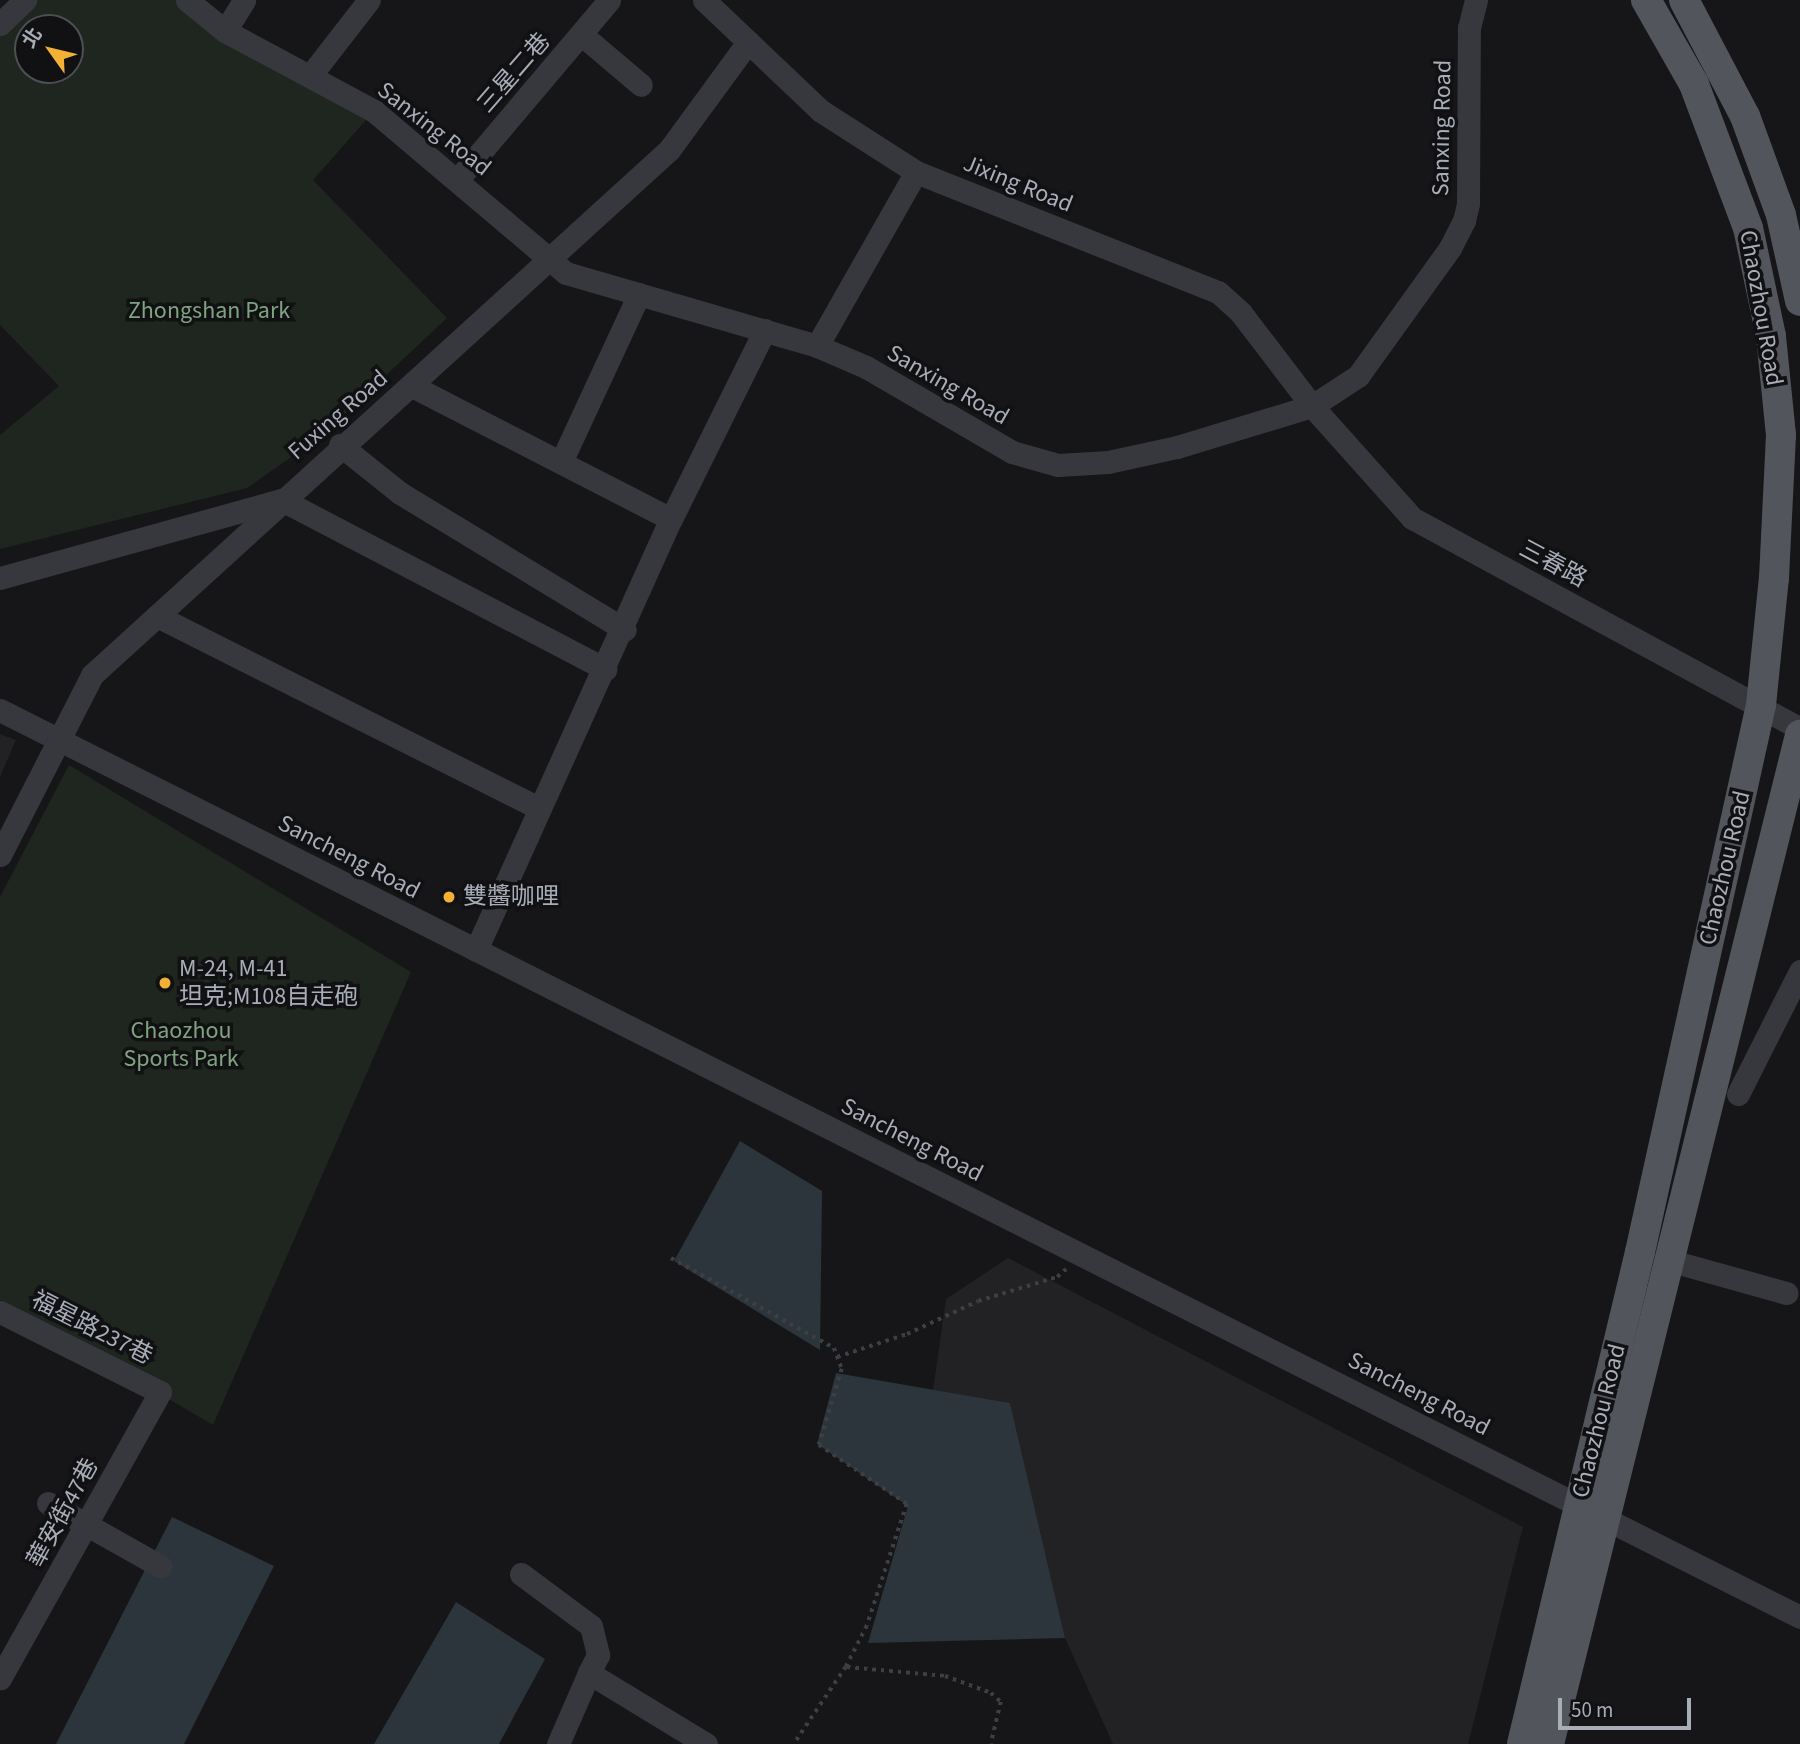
<!DOCTYPE html>
<meta charset="utf-8">
<style>
body{margin:0}
#map{position:relative;width:1800px;height:1744px;overflow:hidden;background:#161618;font-family:"Source Sans 3","Noto Sans TC",sans-serif}
div>[style]{position:absolute}
[style*='--x']{left:calc(var(--x)*1px);top:calc(var(--y)*1px);width:calc(var(--w)*1px);rotate:calc(var(--a)*1deg)}
.built>*{inset:0;background:#222225}
.green>*{inset:0;background:#1e261f}
.water>*{inset:0;background:#2c353c}
.path>*{height:3.5px;margin-top:-1.75px;transform-origin:0;background:repeating-linear-gradient(90deg,#3d3f44 0 3.5px,transparent 0 8.5px)}
.minor>*{height:23px;margin:-11.5px;padding:0 11.5px;transform-origin:11.5px;border-radius:11.5px;background:#37383d}
.major>*{height:30px;margin:-15px;padding:0 15px;transform-origin:15px;border-radius:15px;background:#53555c}
.dots>*{width:19px;height:19px;translate:-50% -50%;box-sizing:border-box;border:4px solid #111113;border-radius:50%}
span{translate:-50% -50%;white-space:nowrap;text-align:center;line-height:1.15;-webkit-text-stroke:7px #111113;paint-order:stroke}
.street-label{font-size:24px;color:#a8adb8}
.park-label{font-size:24px;color:#7fa381}
.poi-label{font-size:24px;color:#a8adb8}
.left{translate:0 -50%;text-align:left}
.north{position:absolute;left:14px;top:14px;width:70px;height:70px;box-sizing:border-box;background:#111113;border:2px solid #4d4f55;border-radius:50%;rotate:304deg;font-size:19px;font-weight:700;line-height:28px;text-align:center;color:#a8adb8}
.north::after{content:'';display:block;margin:auto;width:24px;height:32px;background:#f2b134;clip-path:polygon(50% 0,100% 100%,50% 72%,0 100%)}
.scale{position:absolute;left:1558px;top:1698px;width:133px;height:32px;box-sizing:border-box;border:4px solid #a8adb8;border-top:0;padding-left:9px;font-size:21px;line-height:24px;white-space:nowrap;color:#a8adb8;-webkit-text-stroke:5px #111113;paint-order:stroke}
</style>
<div id="map">
<div class="built">
<i style="clip-path:polygon(0 734px,16px 740px,0 777px)"></i>
<i style="clip-path:polygon(1008px 1258px,1523px 1527px,1468px 1744px,1113px 1744px,1065px 1638px,1010px 1403px,933px 1390px,946px 1299px)"></i>
</div>
<div class="green">
<i style="clip-path:polygon(evenodd,20px 0,187px 0,374px 111px,313px 180px,447px 318px,320px 437px,247px 488px,0 549px,0 435px,59px 386px,0 325px,0 18px,20px 0,28px 28px,70px 28px,70px 70px,28px 70px,28px 28px)"></i>
<i style="clip-path:polygon(69px 765px,411px 972px,213px 1425px,0 1300px,0 897px)"></i>
</div>
<div class="water">
<i style="clip-path:polygon(740px 1141px,822px 1191px,820px 1350px,674px 1261px)"></i>
<i style="clip-path:polygon(836px 1373px,1010px 1403px,1065px 1638px,868px 1643px,908px 1506px,817px 1444px)"></i>
<i style="clip-path:polygon(172px 1517px,274px 1566px,184px 1744px,56px 1744px)"></i>
<i style="clip-path:polygon(456px 1602px,545px 1659px,499px 1744px,374px 1744px)"></i>
</div>
<div class="path">
<i style="--x:671;--y:1258;--w:186;--a:28.9"></i>
<i style="--x:834;--y:1348;--w:22;--a:69"></i>
<i style="--x:842;--y:1369;--w:79;--a:106.8"></i>
<i style="--x:819;--y:1445;--w:106;--a:33.8"></i>
<i style="--x:907;--y:1504;--w:128;--a:108.2"></i>
<i style="--x:867;--y:1626;--w:46;--a:117.1"></i>
<i style="--x:846;--y:1667;--w:93;--a:124"></i>
<i style="--x:837;--y:1357;--w:74;--a:-18.2"></i>
<i style="--x:907;--y:1334;--w:78;--a:-24.9"></i>
<i style="--x:978;--y:1301;--w:83;--a:-16.9"></i>
<i style="--x:1057;--y:1277;--w:12;--a:-42"></i>
<i style="--x:847;--y:1667;--w:98;--a:5.2"></i>
<i style="--x:945;--y:1676;--w:49;--a:20.3"></i>
<i style="--x:991;--y:1693;--w:13;--a:42"></i>
<i style="--x:1001;--y:1702;--w:43;--a:103.4"></i>
</div>
<div class="minor">
<i style="--x:187;--y:0;--w:49;--a:39.2"></i>
<i style="--x:225;--y:31;--w:169;--a:28.2"></i>
<i style="--x:374;--y:111;--w:251;--a:40.2"></i>
<i style="--x:566;--y:273;--w:261;--a:16.2"></i>
<i style="--x:817;--y:346;--w:53;--a:23.2"></i>
<i style="--x:866;--y:367;--w:169;--a:30.2"></i>
<i style="--x:1012;--y:452;--w:48;--a:15.8"></i>
<i style="--x:1058;--y:465;--w:50;--a:-3.4"></i>
<i style="--x:1108;--y:462;--w:71;--a:-12.3"></i>
<i style="--x:1177;--y:447;--w:141;--a:-16.9"></i>
<i style="--x:1312;--y:406;--w:55;--a:-33.1"></i>
<i style="--x:1358;--y:376;--w:158;--a:-54.3"></i>
<i style="--x:1450;--y:248;--w:30;--a:-63"></i>
<i style="--x:1464;--y:221;--w:18;--a:-77"></i>
<i style="--x:1468;--y:203;--w:175;--a:-89.7"></i>
<i style="--x:1469;--y:28;--w:29;--a:-76"></i>
<i style="--x:704;--y:0;--w:161;--a:43.5"></i>
<i style="--x:821;--y:111;--w:113;--a:32.7"></i>
<i style="--x:916;--y:172;--w:325;--a:21.7"></i>
<i style="--x:1218;--y:292;--w:31;--a:42"></i>
<i style="--x:1241;--y:313;--w:117;--a:52.6"></i>
<i style="--x:1312;--y:406;--w:150;--a:48.2"></i>
<i style="--x:1412;--y:518;--w:442;--a:28.5"></i>
<i style="--x:0;--y:24;--w:35;--a:-44"></i>
<i style="--x:225;--y:31;--w:36;--a:-58"></i>
<i style="--x:582;--y:35;--w:77;--a:40.3"></i>
<i style="--x:310;--y:76;--w:96;--a:-52.2"></i>
<i style="--x:458;--y:179;--w:234;--a:-49.8"></i>
<i style="--x:817;--y:346;--w:200;--a:-60.4"></i>
<i style="--x:412;--y:386;--w:291;--a:27.2"></i>
<i style="--x:340;--y:445;--w:77;--a:38.7"></i>
<i style="--x:400;--y:493;--w:263;--a:31.3"></i>
<i style="--x:562;--y:460;--w:183;--a:-65.1"></i>
<i style="--x:0;--y:578;--w:293;--a:-15.5"></i>
<i style="--x:282;--y:500;--w:365;--a:27.6"></i>
<i style="--x:157;--y:616;--w:428;--a:26.7"></i>
<i style="--x:0;--y:710;--w:2016;--a:26.74"></i>
<i style="--x:0;--y:855;--w:202;--a:-62.9"></i>
<i style="--x:92;--y:675;--w:780;--a:-42.3"></i>
<i style="--x:669;--y:150;--w:134;--a:-53.8"></i>
<i style="--x:476;--y:950;--w:473;--a:-65.7"></i>
<i style="--x:671;--y:519;--w:211;--a:-63.6"></i>
<i style="--x:1738;--y:1094;--w:138;--a:-63.2"></i>
<i style="--x:1668;--y:1260;--w:123;--a:15.6"></i>
<i style="--x:0;--y:1312;--w:179;--a:26.6"></i>
<i style="--x:160;--y:1392;--w:328;--a:119.2"></i>
<i style="--x:48;--y:1503;--w:129;--a:29.4"></i>
<i style="--x:521;--y:1574;--w:87;--a:36.6"></i>
<i style="--x:591;--y:1626;--w:30;--a:76"></i>
<i style="--x:598;--y:1655;--w:20;--a:117"></i>
<i style="--x:558;--y:1744;--w:77;--a:-66.4"></i>
<i style="--x:589;--y:1673;--w:137;--a:31.3"></i>
</div>
<div class="major">
<i style="--x:1684;--y:0;--w:131;--a:62.3"></i>
<i style="--x:1745;--y:116;--w:105;--a:70"></i>
<i style="--x:1781;--y:215;--w:88;--a:77.5"></i>
<i style="--x:1522;--y:1744;--w:506;--a:-76.51"></i>
<i style="--x:1640;--y:1252;--w:560;--a:-77.53"></i>
<i style="--x:1761;--y:705;--w:128;--a:-84.2"></i>
<i style="--x:1774;--y:578;--w:143;--a:-87.2"></i>
<i style="--x:1781;--y:435;--w:100;--a:-95.8"></i>
<i style="--x:1771;--y:336;--w:110;--a:-102"></i>
<i style="--x:1748;--y:228;--w:154;--a:-110.6"></i>
<i style="--x:1694;--y:84;--w:97;--a:-119.7"></i>
<i style="--x:1549;--y:1744;--w:1040;--a:-76.03"></i>
</div>
<div class="dots">
<i style="left:449px;top:897px;background:#f2b134"></i>
<i style="left:165px;top:983px;background:#f2b134"></i>
</div>
<div class="street-label">
<span style="left:514px;top:73px;rotate:-49deg">三星二巷</span>
<span style="left:1442px;top:128px;rotate:-89deg">Sanxing Road</span>
<span style="left:434px;top:129px;rotate:38deg">Sanxing Road</span>
<span style="left:1018px;top:184px;rotate:22deg">Jixing Road</span>
<span style="left:1761px;top:308px;rotate:80deg">Chaozhou Road</span>
<span style="left:948px;top:385px;rotate:30deg">Sanxing Road</span>
<span style="left:338px;top:415px;rotate:-41deg">Fuxing Road</span>
<span style="left:1553px;top:564px;rotate:28deg">三春路</span>
<span style="left:349px;top:857px;rotate:27deg">Sancheng Road</span>
<span style="left:1725px;top:868px;rotate:-77deg">Chaozhou Road</span>
<span style="left:912px;top:1140px;rotate:27deg">Sancheng Road</span>
<span style="left:92px;top:1328px;rotate:27deg">福星路237巷</span>
<span style="left:1419px;top:1394px;rotate:27deg">Sancheng Road</span>
<span style="left:1599px;top:1421px;rotate:-76deg">Chaozhou Road</span>
<span style="left:63px;top:1513px;rotate:-61deg">華安街47巷</span>
</div>
<div class="park-label">
<span style="left:209px;top:311px">Zhongshan Park</span>
<span style="left:181px;top:1045px">Chaozhou<br>Sports Park</span>
</div>
<div class="poi-label">
<span class="left" style="left:463px;top:897px">雙醬咖哩</span>
<span class="left" style="left:179px;top:983px">M-24, M-41<br>坦克;M108自走砲</span>
</div>
<div class="north">北</div>
<div class="scale">50 m</div>
</div>
